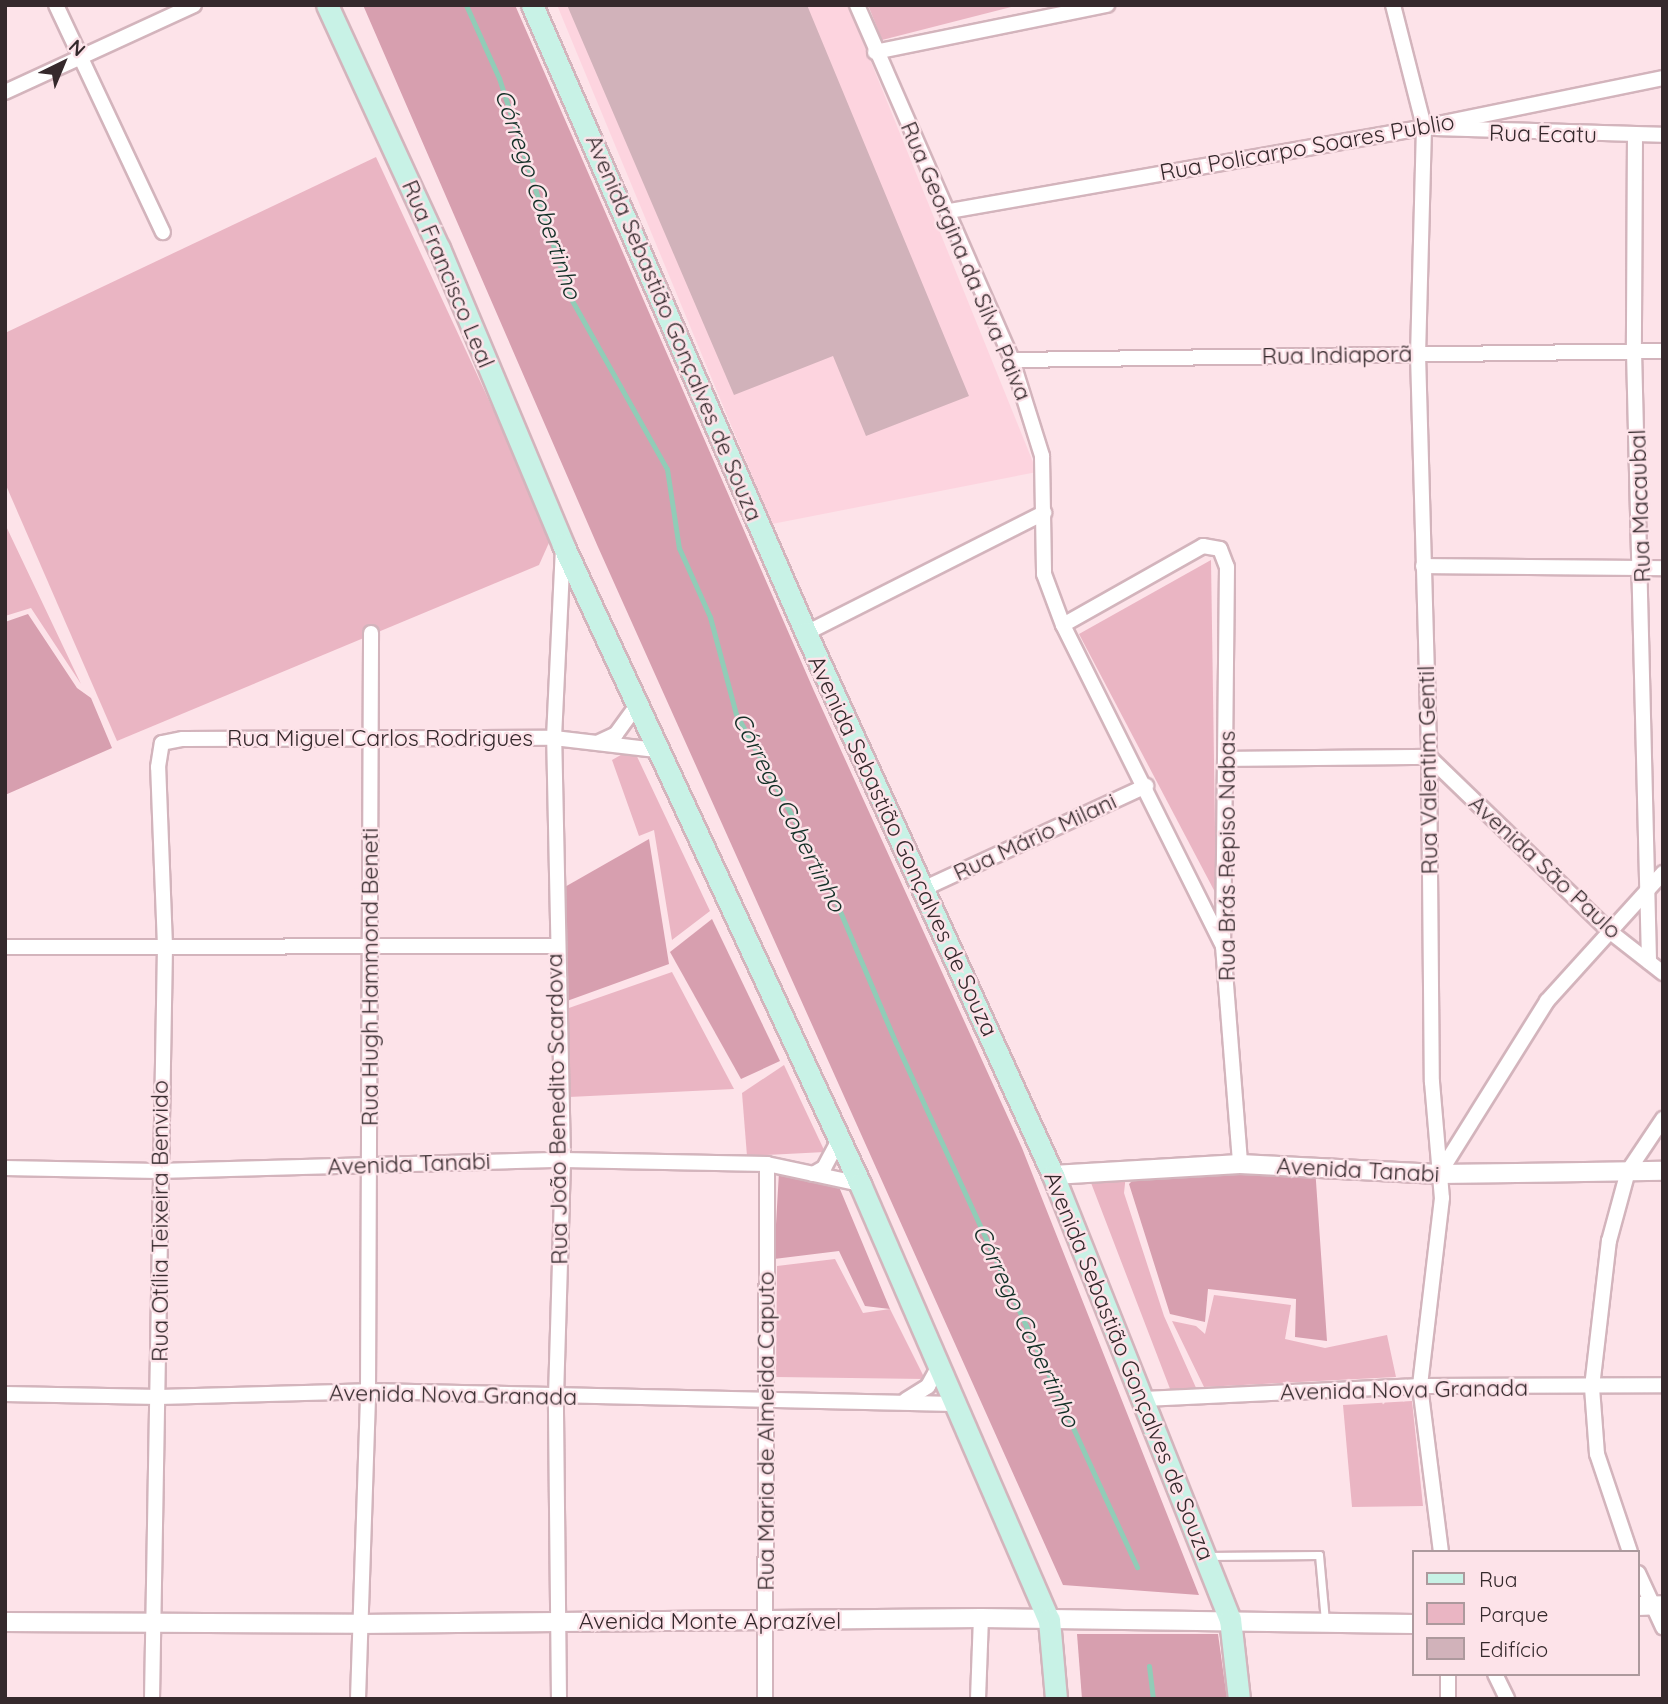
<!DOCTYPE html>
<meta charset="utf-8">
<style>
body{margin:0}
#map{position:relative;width:1668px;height:1704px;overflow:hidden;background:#fde3e9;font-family:Quicksand,sans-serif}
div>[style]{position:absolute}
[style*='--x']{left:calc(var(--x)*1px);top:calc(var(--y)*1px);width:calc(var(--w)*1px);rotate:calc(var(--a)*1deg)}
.built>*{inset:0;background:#fdd4df}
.green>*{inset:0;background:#eab5c3}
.forest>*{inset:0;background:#d79faf}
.stream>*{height:5px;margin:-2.5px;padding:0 2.5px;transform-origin:2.5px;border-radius:2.5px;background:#91ccb7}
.building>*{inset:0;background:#d1b2ba}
.roads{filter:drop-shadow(2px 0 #d3b4bc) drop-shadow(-2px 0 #d3b4bc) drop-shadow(0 2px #d3b4bc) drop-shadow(0 -2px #d3b4bc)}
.service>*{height:7px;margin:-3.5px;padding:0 3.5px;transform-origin:3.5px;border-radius:3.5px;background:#fff}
.minor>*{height:14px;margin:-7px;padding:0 7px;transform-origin:7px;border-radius:7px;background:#fff}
.tertiary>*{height:18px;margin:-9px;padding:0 9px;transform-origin:9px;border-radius:9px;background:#fff}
.secondary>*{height:21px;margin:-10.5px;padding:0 10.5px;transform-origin:10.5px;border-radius:10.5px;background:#c8f2e6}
span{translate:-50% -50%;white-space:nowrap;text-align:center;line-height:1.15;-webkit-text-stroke:5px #fde3e9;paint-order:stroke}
.street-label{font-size:23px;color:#35292c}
.water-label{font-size:24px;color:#133027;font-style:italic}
.frame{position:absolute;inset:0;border:7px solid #35292c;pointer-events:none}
.legend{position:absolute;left:1412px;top:1550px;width:228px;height:126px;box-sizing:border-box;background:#fde3e9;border:2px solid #ad999d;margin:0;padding:9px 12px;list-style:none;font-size:21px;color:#35292c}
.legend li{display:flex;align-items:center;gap:14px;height:35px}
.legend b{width:35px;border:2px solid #ad999d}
.north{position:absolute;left:28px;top:28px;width:70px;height:70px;-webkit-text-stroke:5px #fde3e9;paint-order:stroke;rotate:43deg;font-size:19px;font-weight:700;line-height:28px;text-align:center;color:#35292c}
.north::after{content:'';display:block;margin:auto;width:24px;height:32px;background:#35292c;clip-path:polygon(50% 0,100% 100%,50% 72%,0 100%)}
</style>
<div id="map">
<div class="built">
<i style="clip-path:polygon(557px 5px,848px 5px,1037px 472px,772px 524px)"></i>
</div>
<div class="green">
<i style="clip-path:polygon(868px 5px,1019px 5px,882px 40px)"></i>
<i style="clip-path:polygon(376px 157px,552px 536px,539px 565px,117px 741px,5px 483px,5px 333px)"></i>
<i style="clip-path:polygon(5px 524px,81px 684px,31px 608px,5px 616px)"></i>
<i style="clip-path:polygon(1211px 560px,1216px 894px,1079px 634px)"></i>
<i style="clip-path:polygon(633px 748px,710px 911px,672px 940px,654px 830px,639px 836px,612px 760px)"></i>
<i style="clip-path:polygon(672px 972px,734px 1089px,569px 1097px,566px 1009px)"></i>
<i style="clip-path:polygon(784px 1065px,825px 1152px,747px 1156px,742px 1093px)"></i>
<i style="clip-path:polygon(1126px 1174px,1124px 1193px,1164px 1316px,1197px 1390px,1172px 1394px,1088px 1175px)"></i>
<i style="clip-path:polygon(835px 1259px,863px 1313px,890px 1309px,925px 1379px,776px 1377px,777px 1266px)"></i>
<i style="clip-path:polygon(1214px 1295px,1291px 1305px,1285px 1339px,1325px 1348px,1387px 1335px,1396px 1377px,1204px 1387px,1172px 1321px,1196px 1326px,1205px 1334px)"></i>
<i style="clip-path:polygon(1412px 1401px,1423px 1506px,1352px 1507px,1343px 1405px)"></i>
</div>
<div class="forest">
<i style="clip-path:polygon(363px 5px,515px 5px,814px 691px,1022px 1148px,1199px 1595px,1063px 1585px,598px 547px)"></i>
<i style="clip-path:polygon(28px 614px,77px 688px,91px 698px,112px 748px,5px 795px,5px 622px)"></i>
<i style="clip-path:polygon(649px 839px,669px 964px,567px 1001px,563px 888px)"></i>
<i style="clip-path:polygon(712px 919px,780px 1061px,741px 1079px,670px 952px)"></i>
<i style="clip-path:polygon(1315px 1167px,1327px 1341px,1295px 1337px,1296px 1299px,1208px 1289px,1205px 1322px,1170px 1314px,1129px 1184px,1136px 1177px)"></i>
<i style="clip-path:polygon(779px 1172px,837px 1182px,890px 1309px,865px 1306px,839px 1251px,774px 1259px)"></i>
<i style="clip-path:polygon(1077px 1634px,1218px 1634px,1227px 1699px,1082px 1699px)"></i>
</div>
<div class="stream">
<i style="--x:466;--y:5;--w:80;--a:65.7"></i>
<i style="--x:499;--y:78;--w:230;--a:72"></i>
<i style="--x:570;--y:297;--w:197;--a:60.6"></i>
<i style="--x:667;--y:469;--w:80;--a:81.4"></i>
<i style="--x:679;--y:548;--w:76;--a:65.8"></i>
<i style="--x:710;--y:617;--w:100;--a:75"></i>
<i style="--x:736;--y:714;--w:185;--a:61.2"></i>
<i style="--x:825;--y:876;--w:181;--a:67"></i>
<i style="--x:896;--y:1043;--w:577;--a:65.3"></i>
<i style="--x:1149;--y:1666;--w:33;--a:83"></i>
</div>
<div class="building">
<i style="clip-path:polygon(567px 5px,807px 5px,969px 396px,866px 436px,833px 356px,734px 395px)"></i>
</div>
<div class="roads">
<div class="service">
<i style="--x:1207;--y:1556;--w:112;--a:-0.5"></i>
<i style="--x:1319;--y:1555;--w:66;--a:84.8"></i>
</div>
<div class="minor">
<i style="--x:56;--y:5;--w:251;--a:64.8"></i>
<i style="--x:857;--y:5;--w:387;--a:66.4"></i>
<i style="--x:1012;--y:360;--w:101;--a:72.6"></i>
<i style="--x:1042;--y:456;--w:118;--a:89"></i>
<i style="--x:1044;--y:574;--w:54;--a:69.6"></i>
<i style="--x:1063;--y:625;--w:359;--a:63.5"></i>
<i style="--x:1393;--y:5;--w:126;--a:75.7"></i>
<i style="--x:1424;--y:127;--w:227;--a:91.5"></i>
<i style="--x:1418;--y:354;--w:403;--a:88.4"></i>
<i style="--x:1429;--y:757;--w:325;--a:89.5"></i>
<i style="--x:1432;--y:1082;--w:116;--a:85.1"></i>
<i style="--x:1442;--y:1198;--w:189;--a:96.7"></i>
<i style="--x:1420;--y:1386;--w:167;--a:82.8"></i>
<i style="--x:875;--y:52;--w:237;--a:-11.5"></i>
<i style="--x:5;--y:92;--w:208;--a:-24.7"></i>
<i style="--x:1433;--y:128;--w:230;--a:1.7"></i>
<i style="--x:1635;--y:135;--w:216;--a:90.3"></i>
<i style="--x:1634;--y:351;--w:611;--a:88.59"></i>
<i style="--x:950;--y:211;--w:481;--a:-10"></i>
<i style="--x:1424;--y:127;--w:244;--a:-11.6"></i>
<i style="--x:1012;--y:360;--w:651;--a:-0.79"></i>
<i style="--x:1423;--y:566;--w:240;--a:0.5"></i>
<i style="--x:1063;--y:625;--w:161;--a:-29.4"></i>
<i style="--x:1203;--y:546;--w:17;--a:10"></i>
<i style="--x:1220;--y:549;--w:19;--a:69"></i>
<i style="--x:1227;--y:567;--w:379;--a:90.6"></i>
<i style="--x:1223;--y:946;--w:219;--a:85.5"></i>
<i style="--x:806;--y:633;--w:267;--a:-26.8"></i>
<i style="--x:599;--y:742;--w:19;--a:-25"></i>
<i style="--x:616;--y:734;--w:34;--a:-54"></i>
<i style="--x:1227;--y:759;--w:202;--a:-0.6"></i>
<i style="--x:1429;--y:757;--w:249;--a:44"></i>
<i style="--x:1608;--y:930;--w:70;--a:38"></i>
<i style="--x:923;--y:889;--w:246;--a:-24.8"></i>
<i style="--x:5;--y:947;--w:550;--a:-0.1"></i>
<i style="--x:5;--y:1168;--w:153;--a:1.1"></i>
<i style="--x:158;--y:1171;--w:405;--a:-1.6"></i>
<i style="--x:563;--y:1160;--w:204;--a:1.1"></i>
<i style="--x:767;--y:1164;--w:95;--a:12.1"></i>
<i style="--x:813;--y:1174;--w:13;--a:-29"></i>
<i style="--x:824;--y:1168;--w:32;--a:-62"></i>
<i style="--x:1439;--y:1174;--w:204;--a:-58"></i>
<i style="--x:1547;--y:1001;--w:173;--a:-47.8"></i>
<i style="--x:5;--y:1394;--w:154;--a:1.1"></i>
<i style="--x:159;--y:1397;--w:209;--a:-1.6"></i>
<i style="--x:368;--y:1391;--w:587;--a:1.27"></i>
<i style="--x:1144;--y:1399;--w:276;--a:-2.7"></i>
<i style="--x:1420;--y:1386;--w:243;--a:-0.2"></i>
<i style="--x:906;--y:1400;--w:26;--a:-32"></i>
<i style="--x:928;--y:1386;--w:23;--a:-61"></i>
<i style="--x:1630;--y:1552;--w:103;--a:-108.6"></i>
<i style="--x:1597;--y:1454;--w:67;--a:-94.3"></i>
<i style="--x:1592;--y:1387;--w:147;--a:-83.4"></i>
<i style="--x:1609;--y:1241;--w:73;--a:-74.8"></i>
<i style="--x:1628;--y:1171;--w:63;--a:-56.1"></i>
<i style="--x:1638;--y:1573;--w:60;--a:65.2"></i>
<i style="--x:1448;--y:1674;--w:25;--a:90"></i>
<i style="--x:1495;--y:1674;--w:28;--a:64"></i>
<i style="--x:152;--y:1699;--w:753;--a:-89.01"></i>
<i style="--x:165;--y:946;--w:179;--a:-92.2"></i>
<i style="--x:158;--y:767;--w:24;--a:-81"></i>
<i style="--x:162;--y:743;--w:21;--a:-11"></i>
<i style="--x:183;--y:739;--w:371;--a:-0.2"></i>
<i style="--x:554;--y:738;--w:103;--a:6.7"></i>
<i style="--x:358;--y:1699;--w:308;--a:-88.1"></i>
<i style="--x:368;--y:1391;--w:758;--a:-89.77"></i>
<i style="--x:559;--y:1699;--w:302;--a:-90.6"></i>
<i style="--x:556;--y:1397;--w:237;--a:-88.3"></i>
<i style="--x:563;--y:1160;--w:422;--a:-91.2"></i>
<i style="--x:554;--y:738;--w:192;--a:-87.3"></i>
<i style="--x:765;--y:1699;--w:535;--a:-89.79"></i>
<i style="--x:978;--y:1699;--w:81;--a:-87.9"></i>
</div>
<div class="tertiary">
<i style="--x:1053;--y:1175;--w:187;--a:-3.4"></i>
<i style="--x:1240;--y:1164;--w:199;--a:2.9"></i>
<i style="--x:1439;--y:1174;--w:224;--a:-0.8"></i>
<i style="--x:1638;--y:1606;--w:25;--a:-2"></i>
<i style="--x:5;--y:1622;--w:353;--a:0.3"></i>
<i style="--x:358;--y:1624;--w:623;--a:-0.55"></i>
<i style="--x:981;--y:1618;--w:433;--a:0.8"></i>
</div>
<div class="secondary">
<i style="--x:327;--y:5;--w:268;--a:65.3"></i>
<i style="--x:439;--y:248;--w:322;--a:67.3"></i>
<i style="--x:563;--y:545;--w:705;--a:65.07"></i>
<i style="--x:860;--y:1184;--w:475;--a:66.6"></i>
<i style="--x:1049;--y:1620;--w:79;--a:84.9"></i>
<i style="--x:532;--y:5;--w:685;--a:66.43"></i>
<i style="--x:806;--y:633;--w:596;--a:65.5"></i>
<i style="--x:1053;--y:1175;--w:478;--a:68.3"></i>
<i style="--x:1230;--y:1619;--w:81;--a:83.6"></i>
</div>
</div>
<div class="street-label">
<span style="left:1543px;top:134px;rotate:1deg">Rua Ecatu</span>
<span style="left:1307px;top:147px;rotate:-10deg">Rua Policarpo Soares Publio</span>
<span style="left:966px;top:261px;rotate:67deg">Rua Georgina da Silva Paiva</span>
<span style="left:448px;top:274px;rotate:67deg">Rua Francisco Leal</span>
<span style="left:674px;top:328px;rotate:67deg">Avenida Sebastião Gonçalves de Souza</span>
<span style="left:1337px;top:355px;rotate:-1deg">Rua Indiaporã</span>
<span style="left:1640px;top:506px;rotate:-92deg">Rua Macaubal</span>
<span style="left:380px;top:738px">Rua Miguel Carlos Rodrigues</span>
<span style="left:1428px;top:770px;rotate:-91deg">Rua Valentim Gentil</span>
<span style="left:1035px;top:837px;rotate:-25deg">Rua Mário Milani</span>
<span style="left:903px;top:846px;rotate:65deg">Avenida Sebastião Gonçalves de Souza</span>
<span style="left:1227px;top:856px;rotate:-90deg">Rua Brás Repiso Nabas</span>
<span style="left:1545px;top:867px;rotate:43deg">Avenida São Paulo</span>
<span style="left:370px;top:977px;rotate:-90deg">Rua Hugh Hammond Beneti</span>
<span style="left:557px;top:1109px;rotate:-91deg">Rua João Benedito Scardova</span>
<span style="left:409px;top:1164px;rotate:-2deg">Avenida Tanabi</span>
<span style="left:1358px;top:1170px;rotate:3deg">Avenida Tanabi</span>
<span style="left:160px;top:1221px;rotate:-90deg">Rua Otília Teixeira Benvido</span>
<span style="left:1129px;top:1366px;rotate:68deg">Avenida Sebastião Gonçalves de Souza</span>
<span style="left:1404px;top:1390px;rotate:-1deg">Avenida Nova Granada</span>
<span style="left:453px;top:1395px;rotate:1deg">Avenida Nova Granada</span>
<span style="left:766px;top:1431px;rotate:-90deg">Rua Maria de Almeida Caputo</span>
<span style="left:710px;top:1621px">Avenida Monte Aprazível</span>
</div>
<div class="water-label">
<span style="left:538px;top:194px;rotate:71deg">Córrego Cobertinho</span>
<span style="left:789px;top:812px;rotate:63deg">Córrego Cobertinho</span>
<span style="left:1026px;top:1326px;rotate:65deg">Córrego Cobertinho</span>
</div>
<div class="frame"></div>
<ul class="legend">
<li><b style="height:9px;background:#c8f2e6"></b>Rua</li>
<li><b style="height:19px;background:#eab5c3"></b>Parque</li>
<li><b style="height:19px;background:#d1b2ba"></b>Edifício</li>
</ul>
<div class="north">N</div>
</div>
